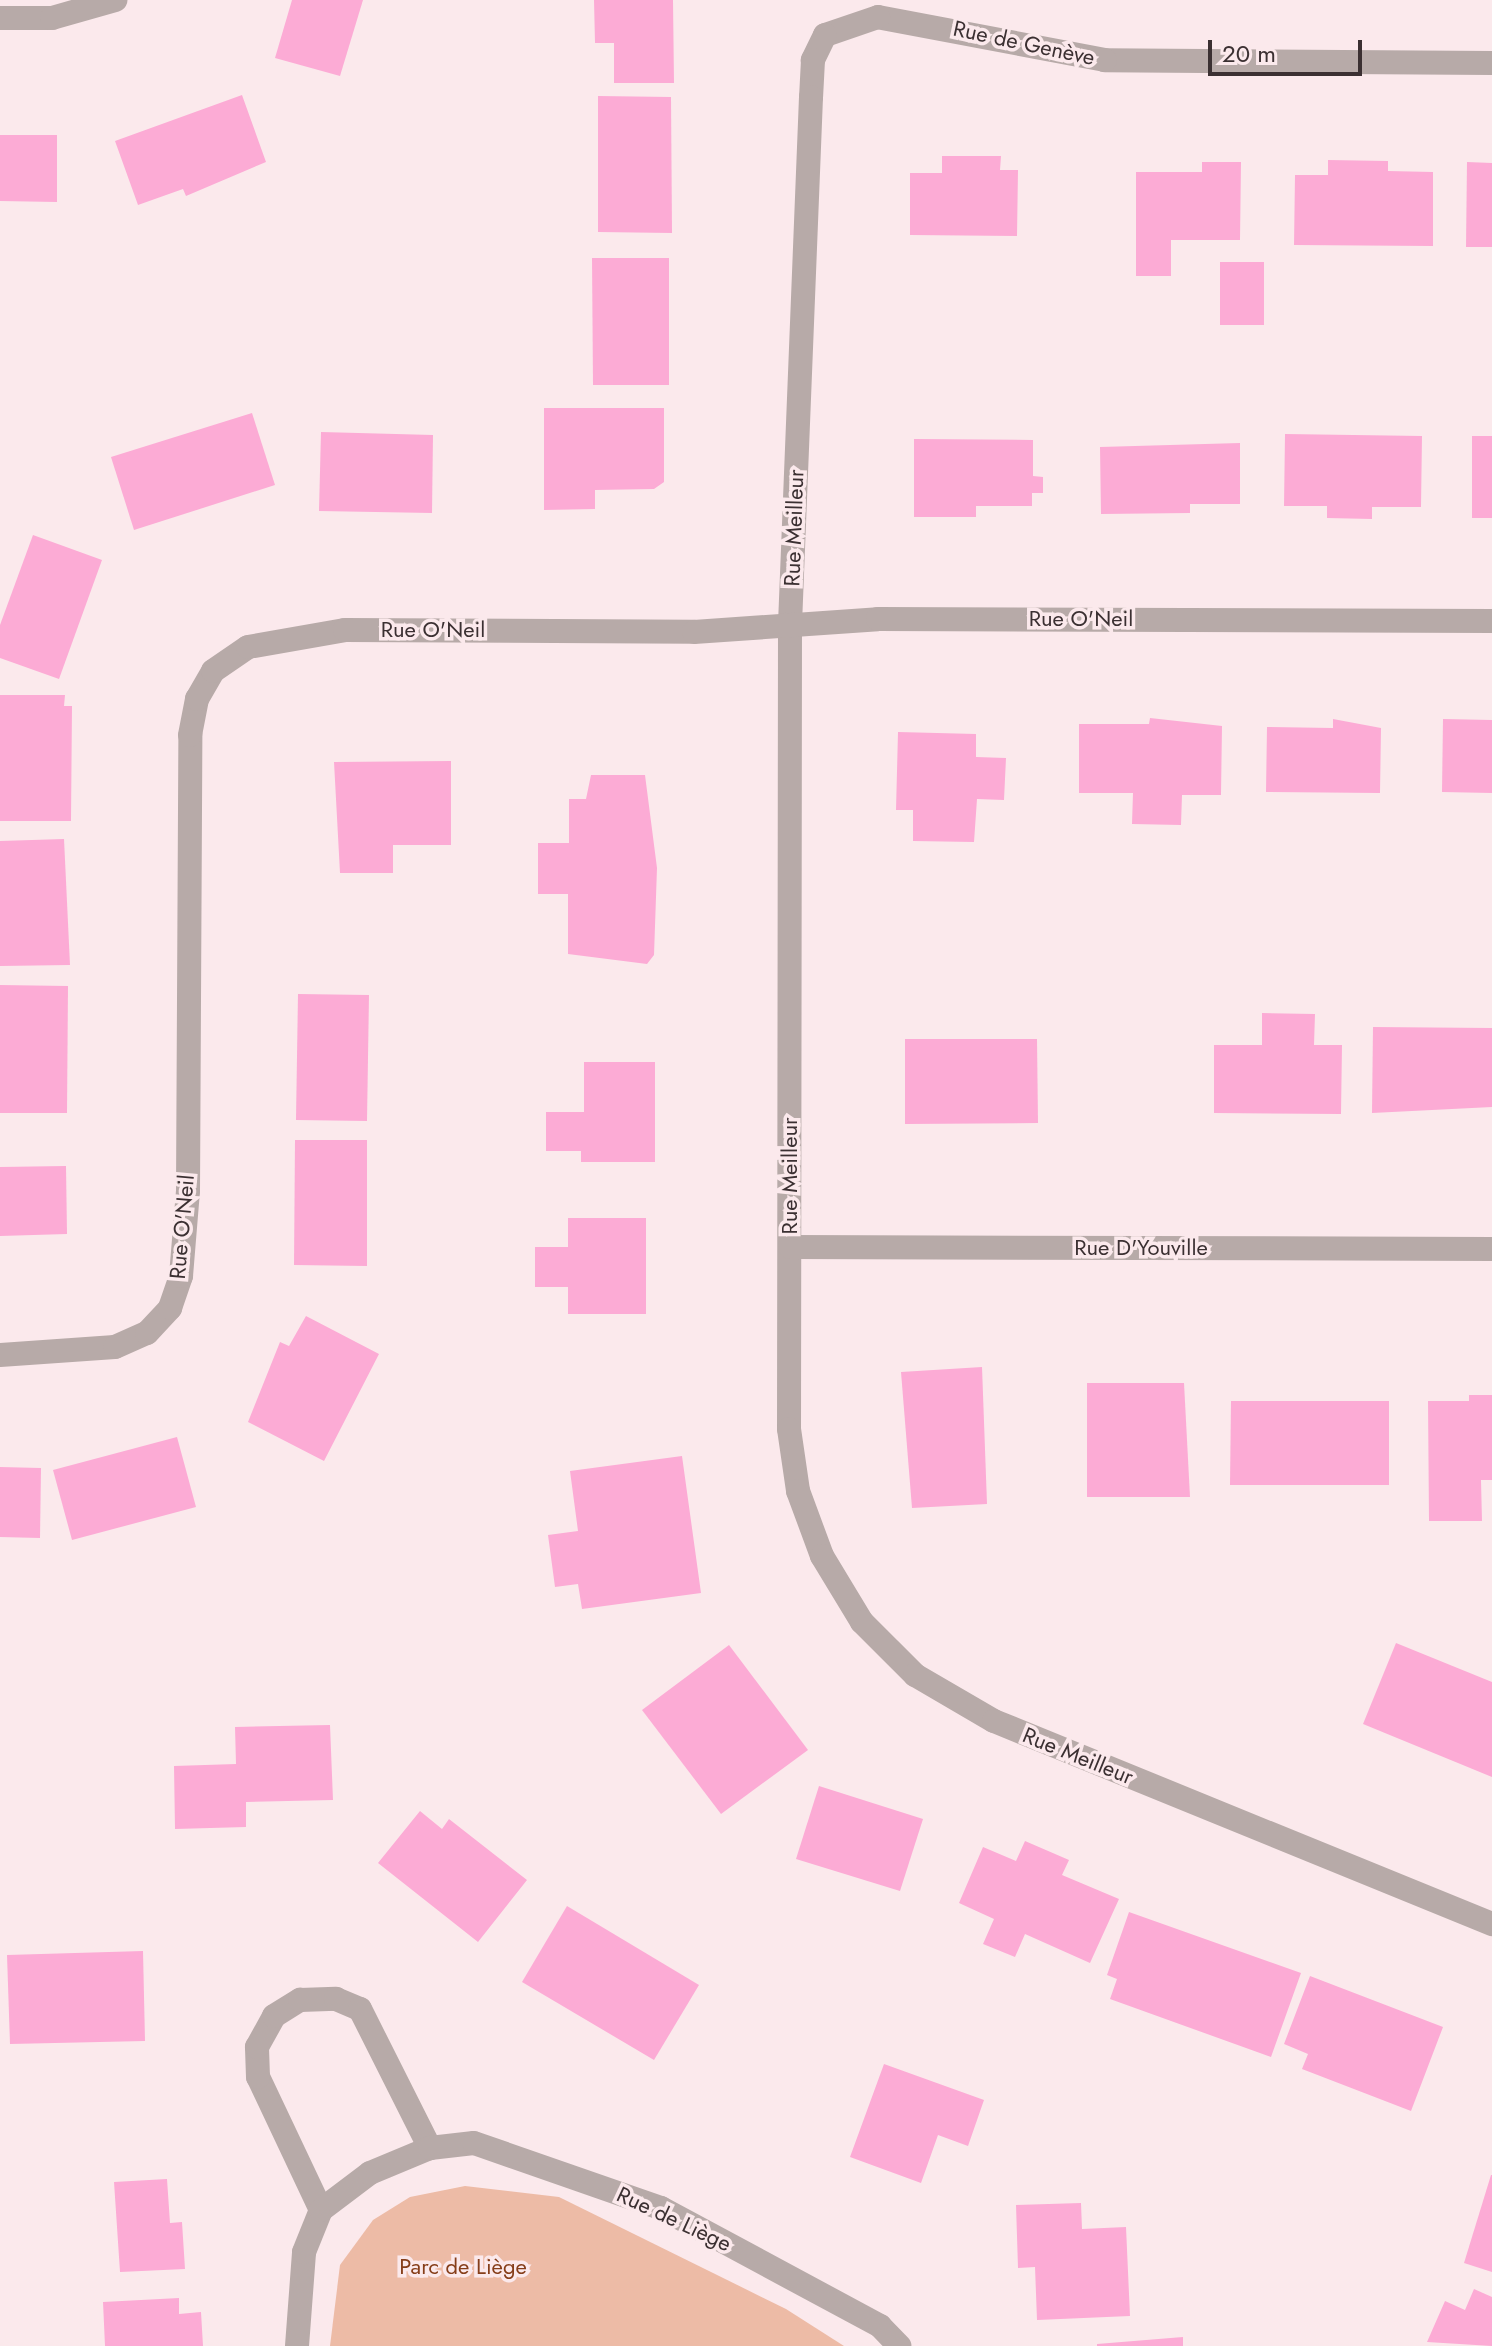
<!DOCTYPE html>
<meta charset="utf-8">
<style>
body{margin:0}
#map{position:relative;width:1492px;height:2346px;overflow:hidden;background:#fbe9ec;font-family:Jost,sans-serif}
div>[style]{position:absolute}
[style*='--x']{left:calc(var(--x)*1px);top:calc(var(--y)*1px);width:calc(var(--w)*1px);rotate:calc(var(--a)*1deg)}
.green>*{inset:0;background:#edbba6}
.building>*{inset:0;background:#fcabd5}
.street>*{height:24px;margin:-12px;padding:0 12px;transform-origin:12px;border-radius:12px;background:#b7aaa8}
span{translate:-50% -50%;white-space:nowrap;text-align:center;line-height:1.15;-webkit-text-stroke:7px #fbe9ec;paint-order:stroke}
.street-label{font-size:22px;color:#3b3032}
.park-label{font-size:22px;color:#863e1a}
.scale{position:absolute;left:1208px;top:40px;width:154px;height:36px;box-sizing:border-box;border:4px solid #3b3032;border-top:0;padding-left:10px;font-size:24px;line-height:28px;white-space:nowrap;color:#3b3032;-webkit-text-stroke:6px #fbe9ec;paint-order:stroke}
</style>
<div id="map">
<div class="green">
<i style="clip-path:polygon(465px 2186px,559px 2197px,786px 2309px,844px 2346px,330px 2346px,340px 2265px,373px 2220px,410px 2197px)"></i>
</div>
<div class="building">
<i style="clip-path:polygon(292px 0,363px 0,340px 76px,275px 58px)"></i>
<i style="clip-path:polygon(594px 0,673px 0,674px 83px,614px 83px,614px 43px,595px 43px)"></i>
<i style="clip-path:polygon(242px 95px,266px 162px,186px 196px,183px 189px,138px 205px,115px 141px)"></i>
<i style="clip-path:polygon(598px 96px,671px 97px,672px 233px,598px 232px)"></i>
<i style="clip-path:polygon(0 135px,57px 135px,57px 202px,0 201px)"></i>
<i style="clip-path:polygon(942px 156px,1001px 156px,1000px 170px,1018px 170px,1017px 236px,910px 235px,910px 173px,942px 173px)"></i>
<i style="clip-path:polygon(1328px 160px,1388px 161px,1388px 171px,1433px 172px,1433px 246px,1294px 245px,1295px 175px,1328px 175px)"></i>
<i style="clip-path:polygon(1202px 162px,1241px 162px,1240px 240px,1171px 240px,1171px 276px,1136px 276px,1136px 172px,1202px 172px)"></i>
<i style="clip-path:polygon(1467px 162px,1492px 163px,1492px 247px,1466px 247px)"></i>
<i style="clip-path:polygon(592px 258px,669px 258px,669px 385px,593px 385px)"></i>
<i style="clip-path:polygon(1220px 262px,1264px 262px,1264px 325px,1220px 325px)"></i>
<i style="clip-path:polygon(544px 408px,664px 408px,664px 482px,654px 489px,595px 490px,595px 509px,544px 510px)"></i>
<i style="clip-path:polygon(252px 413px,275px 485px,134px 530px,111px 457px)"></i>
<i style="clip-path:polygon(321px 432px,433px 435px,432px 513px,319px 511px)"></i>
<i style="clip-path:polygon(1285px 434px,1422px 436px,1421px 507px,1372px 507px,1372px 519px,1327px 518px,1327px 506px,1284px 506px)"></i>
<i style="clip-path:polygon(1472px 436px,1492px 436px,1492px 518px,1472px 518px)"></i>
<i style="clip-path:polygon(914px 439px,1033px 440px,1033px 476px,1043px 477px,1043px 493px,1032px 493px,1032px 506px,976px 506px,976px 517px,914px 517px)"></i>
<i style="clip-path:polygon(1240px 443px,1240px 504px,1190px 504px,1190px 513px,1101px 514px,1100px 447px)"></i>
<i style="clip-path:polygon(33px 535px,102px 560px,59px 679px,0 658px,0 625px)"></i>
<i style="clip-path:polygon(0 695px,65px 695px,64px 706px,72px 706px,71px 821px,0 821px)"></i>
<i style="clip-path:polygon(1150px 718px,1222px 726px,1221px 795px,1182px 795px,1181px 825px,1132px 824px,1133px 793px,1079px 793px,1079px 724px,1149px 724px)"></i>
<i style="clip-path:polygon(1333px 719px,1381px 728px,1380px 793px,1266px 792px,1267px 727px,1333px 728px)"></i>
<i style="clip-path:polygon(1443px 719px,1492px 720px,1492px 793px,1442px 792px)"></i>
<i style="clip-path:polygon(898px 732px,976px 734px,976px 757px,1006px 758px,1004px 800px,977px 799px,974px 842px,913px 841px,913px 810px,896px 810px)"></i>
<i style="clip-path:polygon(451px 761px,451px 845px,393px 845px,393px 873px,340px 873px,334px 762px)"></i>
<i style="clip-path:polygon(591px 775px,645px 775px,657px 868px,654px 955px,647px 964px,568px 954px,568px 894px,538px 894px,538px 843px,569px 843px,569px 799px,586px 799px)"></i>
<i style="clip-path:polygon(64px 839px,70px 965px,0 966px,0 841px)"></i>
<i style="clip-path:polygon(0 985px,68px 986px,67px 1113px,0 1113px)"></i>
<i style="clip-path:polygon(298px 994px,369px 995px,367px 1121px,296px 1120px)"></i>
<i style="clip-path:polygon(1262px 1013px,1315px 1014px,1314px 1045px,1342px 1045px,1341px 1114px,1214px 1113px,1214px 1045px,1262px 1045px)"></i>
<i style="clip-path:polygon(1373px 1027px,1492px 1028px,1492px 1107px,1372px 1113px)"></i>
<i style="clip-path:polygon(905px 1039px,1037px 1039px,1038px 1123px,905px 1124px)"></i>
<i style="clip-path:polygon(584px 1062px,655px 1062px,655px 1162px,581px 1162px,581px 1151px,546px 1151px,546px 1112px,584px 1112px)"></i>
<i style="clip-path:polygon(295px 1140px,367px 1140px,367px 1266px,294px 1265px)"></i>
<i style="clip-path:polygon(66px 1166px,67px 1234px,0 1236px,0 1167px)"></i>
<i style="clip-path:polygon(568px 1218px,646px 1218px,646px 1314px,568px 1314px,568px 1287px,535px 1287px,535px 1247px,568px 1247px)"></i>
<i style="clip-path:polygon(306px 1316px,379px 1354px,324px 1461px,248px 1422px,280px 1342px,289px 1346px)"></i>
<i style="clip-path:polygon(982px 1367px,987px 1504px,912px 1508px,901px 1372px)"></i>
<i style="clip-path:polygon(1087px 1383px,1184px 1383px,1190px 1497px,1087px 1497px)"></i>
<i style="clip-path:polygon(1469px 1395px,1492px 1395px,1492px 1480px,1481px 1480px,1482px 1521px,1429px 1521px,1428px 1401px,1469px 1401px)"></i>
<i style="clip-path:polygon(1231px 1401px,1389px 1401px,1389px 1485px,1230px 1485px)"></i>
<i style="clip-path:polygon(177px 1437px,196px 1507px,72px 1540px,53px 1470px)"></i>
<i style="clip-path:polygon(682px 1456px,701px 1593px,582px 1609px,578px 1584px,555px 1587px,548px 1535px,578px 1531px,570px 1471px)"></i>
<i style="clip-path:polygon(0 1467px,41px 1468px,40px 1538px,0 1537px)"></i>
<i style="clip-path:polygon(1396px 1643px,1492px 1682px,1492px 1777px,1363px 1724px)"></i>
<i style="clip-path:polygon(729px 1645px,808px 1750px,721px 1814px,642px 1710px)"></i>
<i style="clip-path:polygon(330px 1725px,333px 1800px,246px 1802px,246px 1827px,175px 1829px,174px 1766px,236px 1764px,235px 1727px)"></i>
<i style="clip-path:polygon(819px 1786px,923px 1819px,900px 1891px,796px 1859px)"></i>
<i style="clip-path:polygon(420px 1811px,442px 1829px,449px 1819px,527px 1880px,478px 1942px,378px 1863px)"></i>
<i style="clip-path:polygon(1025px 1841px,1069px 1860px,1062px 1875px,1119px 1899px,1090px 1963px,1025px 1934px,1015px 1957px,983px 1944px,994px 1919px,959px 1903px,983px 1847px,1016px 1861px)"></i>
<i style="clip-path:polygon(567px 1906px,699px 1985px,654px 2060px,522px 1982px)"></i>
<i style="clip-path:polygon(1129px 1912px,1301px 1973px,1271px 2057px,1110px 1999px,1117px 1979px,1107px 1975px)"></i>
<i style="clip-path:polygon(143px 1951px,145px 2041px,10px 2044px,7px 1955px)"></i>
<i style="clip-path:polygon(1310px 1976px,1443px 2027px,1411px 2111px,1302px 2069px,1308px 2054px,1284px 2044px)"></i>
<i style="clip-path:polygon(884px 2064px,984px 2100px,968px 2146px,938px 2135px,921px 2183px,850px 2157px)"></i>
<i style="clip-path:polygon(1491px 2175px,1492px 2175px,1492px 2272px,1464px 2263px)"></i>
<i style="clip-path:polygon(167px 2179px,170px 2223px,182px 2222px,185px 2269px,120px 2272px,114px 2182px)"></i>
<i style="clip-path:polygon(1081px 2203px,1082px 2229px,1126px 2227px,1130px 2316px,1037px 2320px,1035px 2267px,1018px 2268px,1016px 2205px)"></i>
<i style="clip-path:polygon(1474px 2289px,1492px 2297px,1492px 2346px,1427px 2342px,1445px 2301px,1465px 2310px)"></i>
<i style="clip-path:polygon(179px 2298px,179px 2314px,201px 2312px,203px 2346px,105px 2346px,103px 2302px)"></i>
<i style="clip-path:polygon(1183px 2337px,1183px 2346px,1097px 2346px,1097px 2344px)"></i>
</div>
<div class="street">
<i style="--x:0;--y:18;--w:52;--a:0"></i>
<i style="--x:52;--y:18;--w:66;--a:-15.9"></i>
<i style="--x:1492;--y:63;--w:387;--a:-179.6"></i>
<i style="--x:1105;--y:60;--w:231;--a:-169.3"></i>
<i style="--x:878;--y:17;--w:56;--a:161.2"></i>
<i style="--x:825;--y:35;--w:28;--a:116"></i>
<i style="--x:813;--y:60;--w:37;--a:93"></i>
<i style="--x:811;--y:97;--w:527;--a:92.28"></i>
<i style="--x:790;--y:624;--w:805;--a:90.07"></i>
<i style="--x:789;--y:1429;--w:63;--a:81.7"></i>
<i style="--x:798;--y:1491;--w:69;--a:69.7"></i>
<i style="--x:822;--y:1556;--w:77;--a:58.8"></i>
<i style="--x:862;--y:1622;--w:75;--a:45"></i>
<i style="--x:915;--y:1675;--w:91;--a:30.2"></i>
<i style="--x:994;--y:1721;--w:538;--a:22.18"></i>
<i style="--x:790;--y:1247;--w:702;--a:0.16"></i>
<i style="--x:0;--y:1355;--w:115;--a:-4"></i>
<i style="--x:115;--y:1347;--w:35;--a:-24"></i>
<i style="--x:147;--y:1333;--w:34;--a:-47"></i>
<i style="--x:170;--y:1308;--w:34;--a:-71"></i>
<i style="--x:181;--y:1276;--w:85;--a:-85.3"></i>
<i style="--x:188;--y:1191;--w:456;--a:-89.7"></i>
<i style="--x:190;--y:735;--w:37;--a:-79"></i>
<i style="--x:197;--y:699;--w:32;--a:-60"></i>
<i style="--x:213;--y:671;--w:42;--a:-34.4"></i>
<i style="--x:248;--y:647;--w:98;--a:-9.9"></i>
<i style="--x:345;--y:630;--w:349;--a:0.3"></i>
<i style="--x:694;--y:632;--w:184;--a:-4"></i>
<i style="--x:878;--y:619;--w:614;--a:0.19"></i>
<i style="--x:321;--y:2210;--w:147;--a:-115.3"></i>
<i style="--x:258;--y:2077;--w:30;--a:-92"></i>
<i style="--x:257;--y:2047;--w:35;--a:-61"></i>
<i style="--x:274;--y:2016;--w:31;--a:-32"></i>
<i style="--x:300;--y:2000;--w:36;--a:-2"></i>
<i style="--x:336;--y:1999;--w:26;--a:23"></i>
<i style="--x:360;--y:2009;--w:156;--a:63.3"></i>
<i style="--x:297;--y:2346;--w:94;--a:-85.7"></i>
<i style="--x:304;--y:2252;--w:45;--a:-68"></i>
<i style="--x:321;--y:2210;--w:61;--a:-37.1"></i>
<i style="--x:370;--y:2173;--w:65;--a:-22.6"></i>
<i style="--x:430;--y:2148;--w:44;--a:-6.5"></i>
<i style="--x:474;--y:2143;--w:198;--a:19.2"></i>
<i style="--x:661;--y:2208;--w:249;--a:28.3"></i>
<i style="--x:880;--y:2326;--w:28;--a:46"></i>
</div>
<div class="street-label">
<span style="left:1024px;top:43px;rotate:12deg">Rue de Genève</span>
<span style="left:794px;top:528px;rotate:-88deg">Rue Meilleur</span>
<span style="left:1081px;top:619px">Rue O'Neil</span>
<span style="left:433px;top:630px">Rue O'Neil</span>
<span style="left:790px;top:1176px;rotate:-90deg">Rue Meilleur</span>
<span style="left:182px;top:1227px;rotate:-85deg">Rue O'Neil</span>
<span style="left:1141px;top:1248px">Rue D'Youville</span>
<span style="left:1078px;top:1756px;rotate:22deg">Rue Meilleur</span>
<span style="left:674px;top:2219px;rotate:25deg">Rue de Liège</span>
</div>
<div class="park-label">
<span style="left:463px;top:2267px">Parc de Liège</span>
</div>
<div class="scale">20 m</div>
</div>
